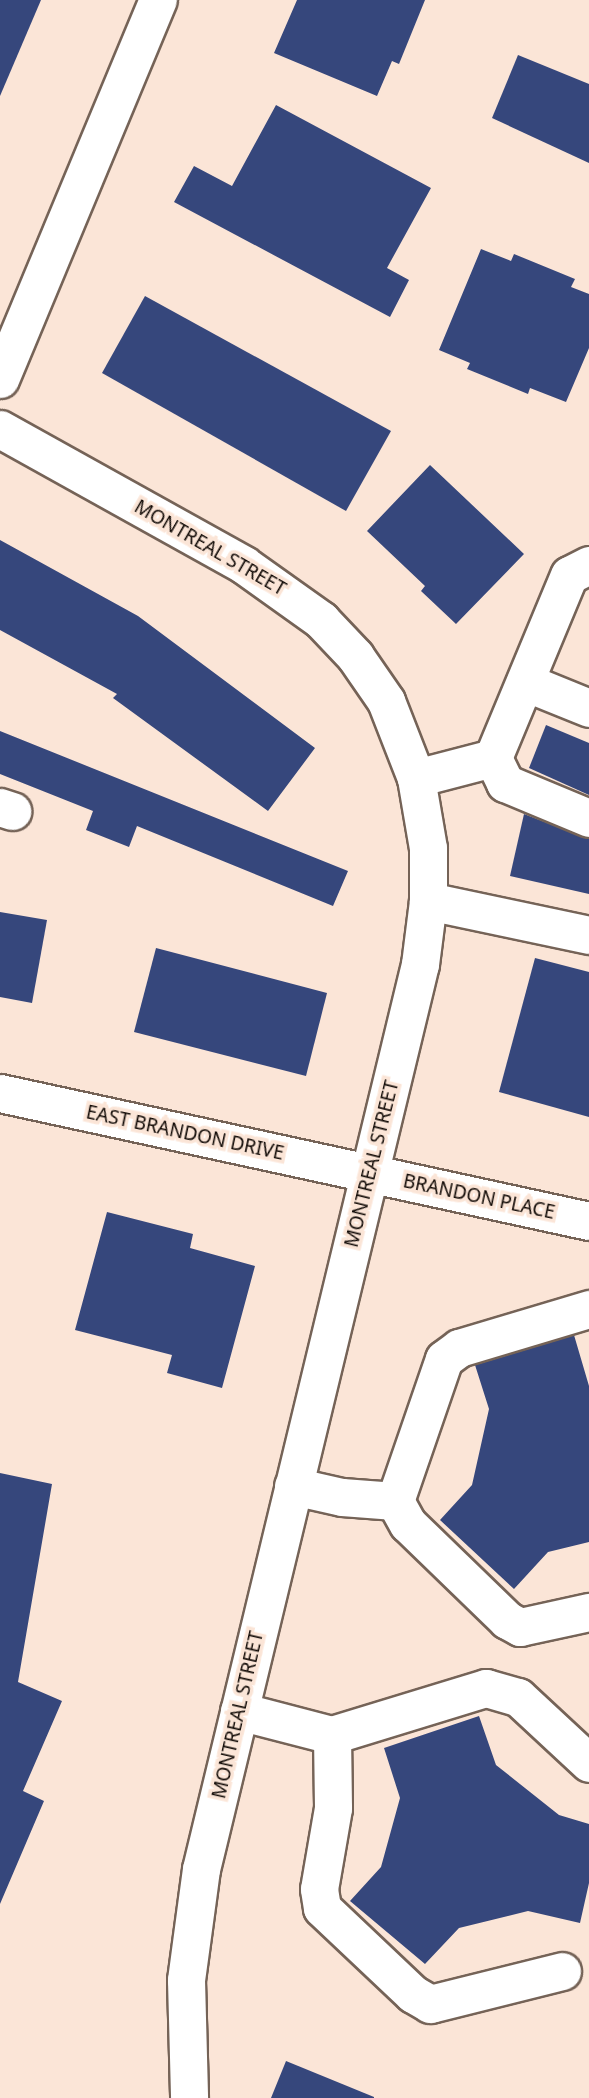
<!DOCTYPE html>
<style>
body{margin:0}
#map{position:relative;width:589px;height:2098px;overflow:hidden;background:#fbe5d7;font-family:"Noto Sans",sans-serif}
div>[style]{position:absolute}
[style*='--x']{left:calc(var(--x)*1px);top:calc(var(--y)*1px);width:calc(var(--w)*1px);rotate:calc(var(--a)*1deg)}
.building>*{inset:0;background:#36477c}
.roads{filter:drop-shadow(2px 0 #756357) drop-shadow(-2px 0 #756357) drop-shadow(0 2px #756357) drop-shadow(0 -2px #756357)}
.minor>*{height:37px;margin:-18.5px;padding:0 18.5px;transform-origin:18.5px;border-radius:18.5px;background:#fff}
span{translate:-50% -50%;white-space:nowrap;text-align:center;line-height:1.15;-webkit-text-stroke:7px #fbe5d7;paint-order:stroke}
.street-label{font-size:19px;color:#110a06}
</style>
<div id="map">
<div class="building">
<i style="clip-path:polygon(0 0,41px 0,0 96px)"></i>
<i style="clip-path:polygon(297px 0,425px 0,399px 64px,392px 61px,377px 96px,274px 53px)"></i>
<i style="clip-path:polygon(518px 55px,589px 84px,589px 163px,492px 118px)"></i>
<i style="clip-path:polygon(276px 105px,431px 188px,387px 268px,409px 280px,390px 317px,174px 202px,194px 166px,232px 186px)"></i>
<i style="clip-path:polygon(481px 249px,511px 261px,514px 254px,575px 279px,571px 287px,589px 294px,589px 348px,566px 402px,530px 388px,528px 394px,467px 369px,470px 363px,439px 350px)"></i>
<i style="clip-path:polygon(145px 296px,391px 431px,346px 511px,102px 373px)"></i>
<i style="clip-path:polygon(430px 465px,524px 554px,456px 624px,421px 591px,425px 586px,367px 531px)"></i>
<i style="clip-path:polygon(0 540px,138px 616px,315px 748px,268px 811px,113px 698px,117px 694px,0 630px)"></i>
<i style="clip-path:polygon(546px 725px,589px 743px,589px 795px,529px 768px)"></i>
<i style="clip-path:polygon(0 731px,348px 871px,333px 906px,137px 826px,129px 847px,86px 830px,93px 811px,0 774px)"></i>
<i style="clip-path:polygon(524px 814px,589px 839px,589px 894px,510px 876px)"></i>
<i style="clip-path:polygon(0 912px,47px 920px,32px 1003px,0 997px)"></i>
<i style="clip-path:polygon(156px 948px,327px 993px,306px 1076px,134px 1032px)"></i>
<i style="clip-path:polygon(535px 958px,589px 972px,589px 1117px,499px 1092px)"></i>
<i style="clip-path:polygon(107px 1212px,193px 1234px,190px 1248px,255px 1266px,222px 1388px,167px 1373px,172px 1355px,75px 1330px)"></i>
<i style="clip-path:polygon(574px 1335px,589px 1386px,589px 1542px,548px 1552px,514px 1589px,440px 1520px,472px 1485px,489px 1409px,475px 1365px)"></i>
<i style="clip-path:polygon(0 1473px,52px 1484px,18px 1682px,62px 1701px,23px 1791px,44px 1801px,0 1904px)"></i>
<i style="clip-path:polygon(479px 1716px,496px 1765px,559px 1815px,589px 1824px,589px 1883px,580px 1923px,528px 1911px,459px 1928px,425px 1964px,350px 1901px,381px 1867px,400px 1798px,384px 1748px)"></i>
<i style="clip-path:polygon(286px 2061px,374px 2097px,374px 2098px,271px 2098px)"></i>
</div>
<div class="roads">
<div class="minor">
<i style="--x:0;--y:379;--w:411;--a:-67.4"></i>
<i style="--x:0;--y:429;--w:279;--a:29.1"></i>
<i style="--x:244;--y:565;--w:95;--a:35.5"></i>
<i style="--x:321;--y:620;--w:50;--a:46.6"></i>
<i style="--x:355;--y:656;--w:55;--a:55.4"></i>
<i style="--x:386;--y:701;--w:83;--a:68.7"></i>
<i style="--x:416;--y:778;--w:71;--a:80.3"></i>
<i style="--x:428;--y:848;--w:53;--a:90"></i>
<i style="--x:428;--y:901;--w:64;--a:97.2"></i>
<i style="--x:420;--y:964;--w:931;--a:103.6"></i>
<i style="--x:201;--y:1869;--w:112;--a:97.7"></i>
<i style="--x:186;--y:1980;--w:118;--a:88.5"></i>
<i style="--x:589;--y:565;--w:22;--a:153"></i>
<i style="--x:569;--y:575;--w:198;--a:112.6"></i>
<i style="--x:493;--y:758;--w:28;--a:64"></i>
<i style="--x:505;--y:783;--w:91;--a:22.6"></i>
<i style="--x:525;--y:682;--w:69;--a:22.1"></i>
<i style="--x:416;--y:778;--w:80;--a:-14.6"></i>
<i style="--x:0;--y:807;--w:13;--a:18"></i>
<i style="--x:428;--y:901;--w:165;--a:11.9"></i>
<i style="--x:0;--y:1093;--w:603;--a:12.26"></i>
<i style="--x:293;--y:1486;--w:50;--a:12.7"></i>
<i style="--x:342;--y:1497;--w:53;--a:4.3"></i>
<i style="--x:395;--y:1501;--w:26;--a:61"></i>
<i style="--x:408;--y:1524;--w:138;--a:44.1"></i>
<i style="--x:507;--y:1620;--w:15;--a:28"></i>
<i style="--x:520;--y:1627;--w:71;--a:-12.3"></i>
<i style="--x:395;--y:1501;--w:150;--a:-71"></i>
<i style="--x:444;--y:1359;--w:19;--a:-36"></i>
<i style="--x:459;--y:1348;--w:136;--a:-16.7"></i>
<i style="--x:239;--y:1711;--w:96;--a:14.5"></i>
<i style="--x:332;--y:1735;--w:161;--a:-17"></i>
<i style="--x:486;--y:1688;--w:33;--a:16"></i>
<i style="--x:518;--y:1697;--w:97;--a:42.9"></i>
<i style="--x:332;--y:1735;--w:73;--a:89.2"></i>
<i style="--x:333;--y:1808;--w:82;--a:99.8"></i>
<i style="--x:319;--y:1889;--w:19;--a:81"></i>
<i style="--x:322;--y:1908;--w:125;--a:43.4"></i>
<i style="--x:413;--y:1994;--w:20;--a:30"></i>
<i style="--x:430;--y:2004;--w:136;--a:-14"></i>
</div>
</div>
<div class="street-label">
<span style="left:210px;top:548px;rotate:30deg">MONTREAL STREET</span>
<span style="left:185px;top:1133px;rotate:12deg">EAST BRANDON DRIVE</span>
<span style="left:372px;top:1164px;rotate:-76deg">MONTREAL STREET</span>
<span style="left:479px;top:1197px;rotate:12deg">BRANDON PLACE</span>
<span style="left:238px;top:1715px;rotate:-77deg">MONTREAL STREET</span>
</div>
</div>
